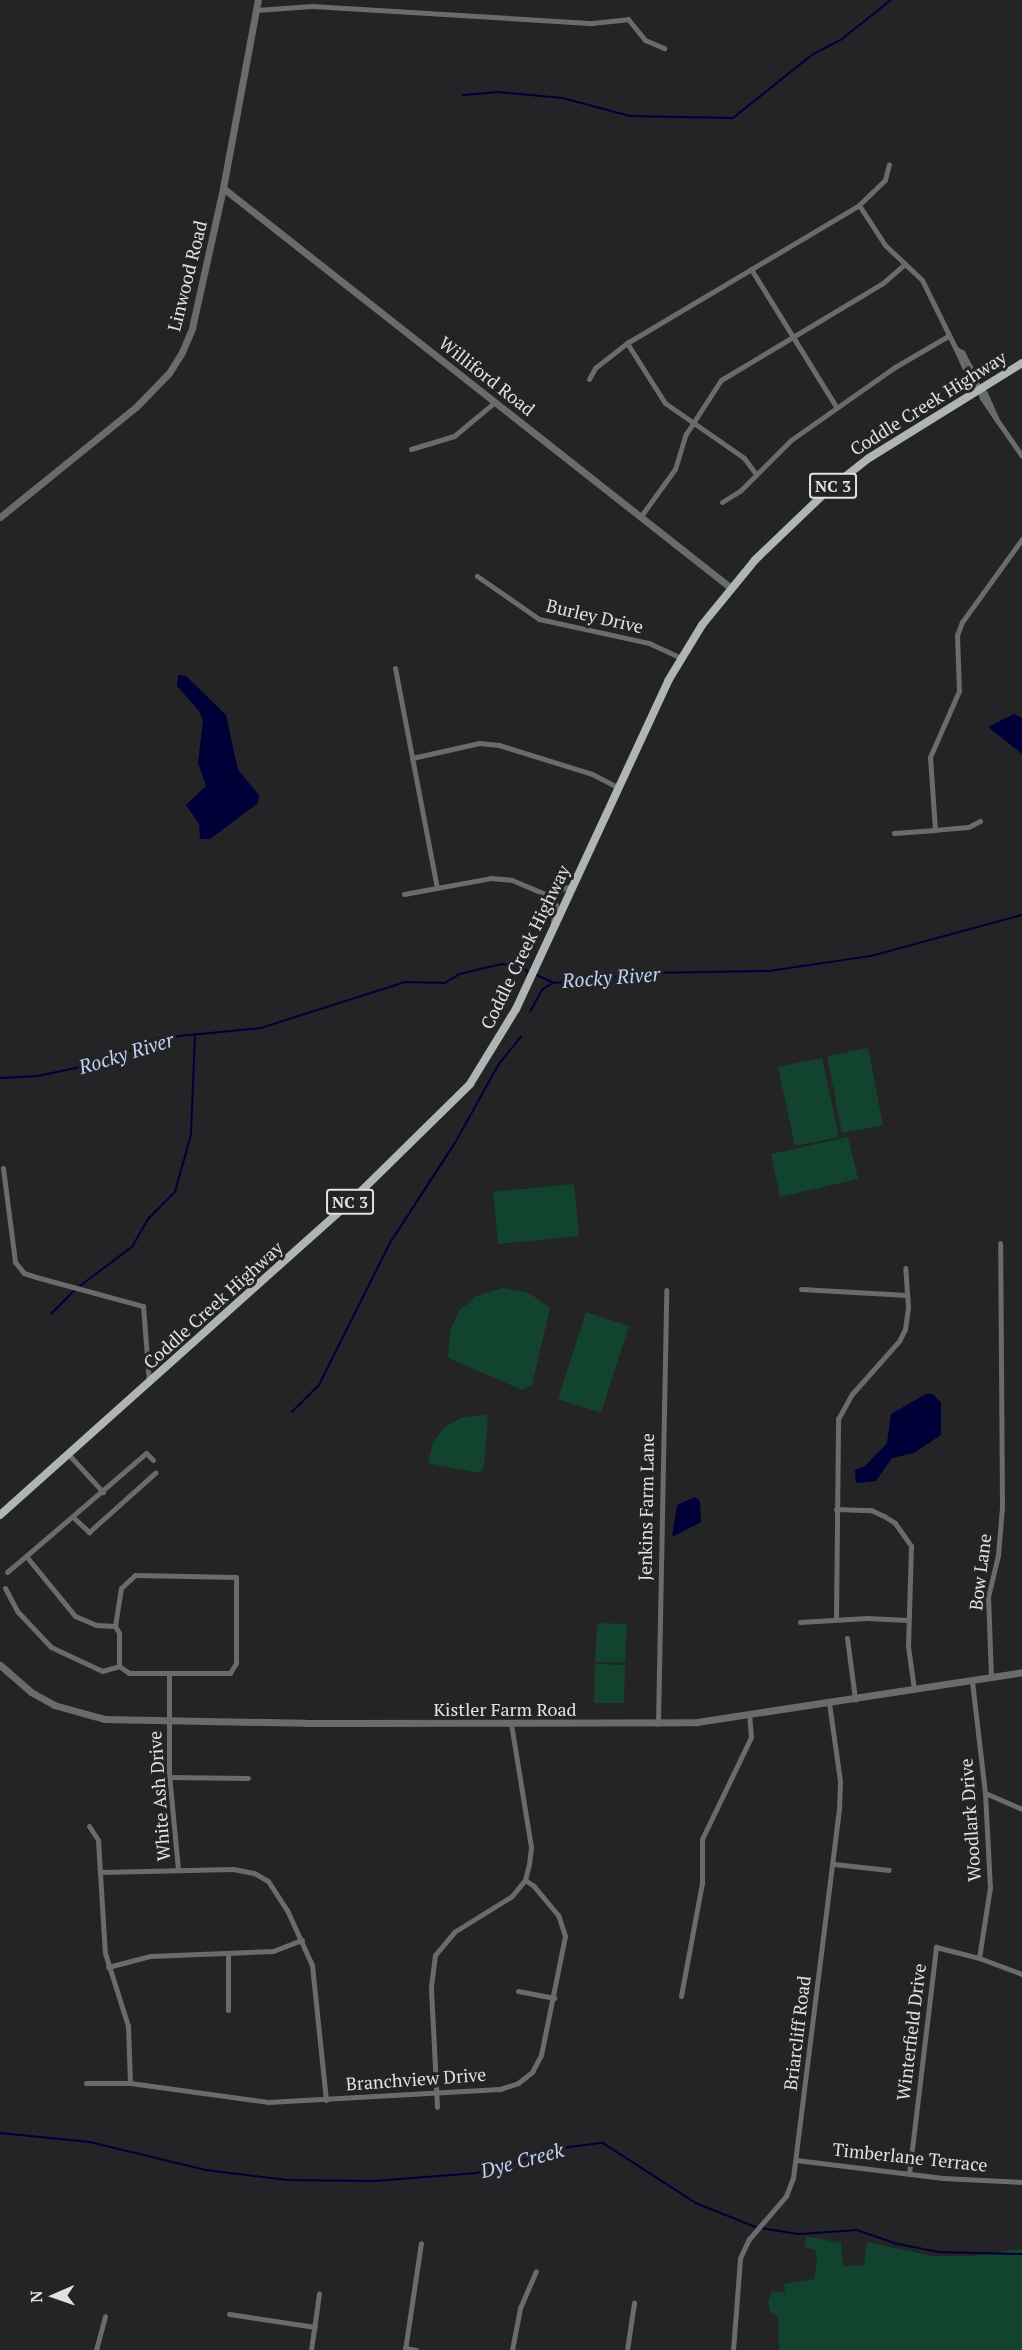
<!DOCTYPE html>
<style>
body{margin:0}
#map{position:relative;width:1022px;height:2350px;overflow:hidden;background:#242326;font-family:"PT Serif",serif}
div>[style]{position:absolute}
[style*='--x']{left:calc(var(--x)*1px);top:calc(var(--y)*1px);width:calc(var(--w)*1px);rotate:calc(var(--a)*1deg)}
.green>*{inset:0;background:#12432e}
.water>*{inset:0;background:#000039}
.stream>*{height:1.5px;margin:-0.75px;padding:0 0.75px;transform-origin:0.75px;border-radius:0.75px;background:#000039}
.minor>*{height:5px;margin:-2.5px;padding:0 2.5px;transform-origin:2.5px;border-radius:2.5px;background:#696b6c}
.tertiary>*{height:7px;margin:-3.5px;padding:0 3.5px;transform-origin:3.5px;border-radius:3.5px;background:#696b6c}
.primary>*{height:8px;margin:-4px;padding:0 4px;transform-origin:4px;border-radius:4px;background:#afb4b5}
span{translate:-50% -50%;white-space:nowrap;text-align:center;line-height:1.15;-webkit-text-stroke:6px #242326;paint-order:stroke}
.shield-label span{padding:2px 4px;background:#242326;border:2px solid;border-radius:4px;-webkit-text-stroke-width:0}
.shield-label{font-size:16px;color:#e1e0e2;font-weight:700}
.street-label{font-size:18px;color:#e1e0e2}
.water-label{font-size:20px;color:#bcd1f6;font-style:italic}
.north{position:absolute;left:24px;top:2266px;width:60px;height:60px;-webkit-text-stroke:4px #242326;paint-order:stroke;rotate:268deg;font-size:16px;font-weight:700;line-height:24px;text-align:center;color:#e1e0e2}
.north::after{content:'';display:block;margin:auto;width:21px;height:27px;background:#e1e0e2;clip-path:polygon(50% 0,100% 100%,50% 72%,0 100%)}
</style>
<div id="map">
<div class="green">
<i style="clip-path:polygon(868px 1048px,883px 1125px,842px 1133px,827px 1056px)"></i>
<i style="clip-path:polygon(822px 1058px,839px 1137px,795px 1146px,778px 1067px)"></i>
<i style="clip-path:polygon(848px 1137px,858px 1179px,780px 1197px,771px 1154px)"></i>
<i style="clip-path:polygon(574px 1184px,579px 1236px,498px 1244px,493px 1192px)"></i>
<i style="clip-path:polygon(503px 1288px,529px 1293px,550px 1308px,532px 1385px,522px 1390px,448px 1358px,450px 1331px,459px 1311px,476px 1296px)"></i>
<i style="clip-path:polygon(586px 1312px,629px 1326px,601px 1413px,558px 1399px)"></i>
<i style="clip-path:polygon(488px 1415px,484px 1468px,479px 1473px,428px 1463px,433px 1442px,446px 1426px,463px 1417px)"></i>
<i style="clip-path:polygon(597px 1623px,627px 1624px,625px 1662px,595px 1662px)"></i>
<i style="clip-path:polygon(595px 1664px,625px 1665px,624px 1703px,594px 1703px)"></i>
<i style="clip-path:polygon(806px 2236px,841px 2243px,843px 2266px,864px 2265px,867px 2242px,932px 2256px,974px 2256px,1022px 2249px,1022px 2350px,779px 2350px,778px 2317px,770px 2312px,768px 2302px,772px 2291px,785px 2293px,784px 2284px,814px 2279px,817px 2259px,815px 2250px,804px 2247px)"></i>
</div>
<div class="water">
<i style="clip-path:polygon(178px 675px,186px 676px,226px 715px,238px 770px,259px 795px,258px 803px,210px 839px,200px 839px,199px 824px,186px 805px,206px 786px,198px 763px,203px 720px,199px 711px,177px 686px)"></i>
<i style="clip-path:polygon(1014px 714px,1022px 718px,1022px 754px,988px 727px)"></i>
<i style="clip-path:polygon(926px 1394px,933px 1394px,941px 1403px,941px 1435px,914px 1453px,892px 1458px,876px 1481px,856px 1483px,855px 1470px,865px 1466px,887px 1443px,891px 1414px)"></i>
<i style="clip-path:polygon(695px 1497px,700px 1501px,701px 1522px,672px 1537px,677px 1505px)"></i>
</div>
<div class="stream">
<i style="--x:463;--y:95;--w:35;--a:-5"></i>
<i style="--x:498;--y:92;--w:65;--a:5.3"></i>
<i style="--x:563;--y:98;--w:69;--a:15"></i>
<i style="--x:630;--y:116;--w:103;--a:1.1"></i>
<i style="--x:733;--y:118;--w:101;--a:-38.6"></i>
<i style="--x:812;--y:55;--w:34;--a:-28"></i>
<i style="--x:842;--y:39;--w:63;--a:-38.5"></i>
<i style="--x:537;--y:975;--w:19;--a:25"></i>
<i style="--x:554;--y:983;--w:96;--a:-6"></i>
<i style="--x:649;--y:973;--w:120;--a:-1"></i>
<i style="--x:769;--y:971;--w:103;--a:-8.4"></i>
<i style="--x:871;--y:956;--w:156;--a:-15.2"></i>
<i style="--x:530;--y:1012;--w:26;--a:-61"></i>
<i style="--x:543;--y:989;--w:12;--a:-31"></i>
<i style="--x:0;--y:1078;--w:38;--a:-3"></i>
<i style="--x:38;--y:1076;--w:67;--a:-12"></i>
<i style="--x:104;--y:1062;--w:60;--a:-23.6"></i>
<i style="--x:159;--y:1038;--w:102;--a:-5.6"></i>
<i style="--x:261;--y:1028;--w:151;--a:-17.7"></i>
<i style="--x:405;--y:982;--w:40;--a:1.4"></i>
<i style="--x:445;--y:983;--w:17;--a:-31"></i>
<i style="--x:460;--y:974;--w:42;--a:-13.7"></i>
<i style="--x:501;--y:964;--w:20;--a:3"></i>
<i style="--x:521;--y:965;--w:11;--a:45"></i>
<i style="--x:80;--y:1286;--w:65;--a:-36.9"></i>
<i style="--x:132;--y:1247;--w:34;--a:-60"></i>
<i style="--x:149;--y:1218;--w:37;--a:-45"></i>
<i style="--x:175;--y:1192;--w:59;--a:-74.3"></i>
<i style="--x:191;--y:1135;--w:100;--a:-87.7"></i>
<i style="--x:51;--y:1314;--w:35;--a:-45"></i>
<i style="--x:292;--y:1412;--w:38;--a:-45"></i>
<i style="--x:319;--y:1385;--w:159;--a:-63.4"></i>
<i style="--x:390;--y:1243;--w:119;--a:-57"></i>
<i style="--x:455;--y:1143;--w:90;--a:-60.9"></i>
<i style="--x:499;--y:1064;--w:35;--a:-51"></i>
<i style="--x:0;--y:2133;--w:90;--a:5.7"></i>
<i style="--x:90;--y:2142;--w:119;--a:13.6"></i>
<i style="--x:206;--y:2170;--w:82;--a:7"></i>
<i style="--x:287;--y:2180;--w:87;--a:0.7"></i>
<i style="--x:374;--y:2181;--w:103;--a:-4.4"></i>
<i style="--x:477;--y:2173;--w:96;--a:-15.8"></i>
<i style="--x:569;--y:2147;--w:34;--a:-7"></i>
<i style="--x:603;--y:2143;--w:111;--a:32.8"></i>
<i style="--x:696;--y:2203;--w:65;--a:21.8"></i>
<i style="--x:761;--y:2228;--w:39;--a:9"></i>
<i style="--x:800;--y:2234;--w:57;--a:-4"></i>
<i style="--x:857;--y:2230;--w:39;--a:19"></i>
<i style="--x:894;--y:2243;--w:46;--a:11.3"></i>
<i style="--x:939;--y:2252;--w:83;--a:1.4"></i>
</div>
<div class="minor">
<i style="--x:256;--y:10;--w:56;--a:-4.1"></i>
<i style="--x:312;--y:6;--w:281;--a:3.5"></i>
<i style="--x:592;--y:23;--w:36;--a:-6"></i>
<i style="--x:628;--y:19;--w:27;--a:51"></i>
<i style="--x:645;--y:40;--w:21;--a:23"></i>
<i style="--x:859;--y:205;--w:48;--a:57"></i>
<i style="--x:885;--y:245;--w:51;--a:43.4"></i>
<i style="--x:922;--y:280;--w:77;--a:63.8"></i>
<i style="--x:751;--y:269;--w:163;--a:58.3"></i>
<i style="--x:627;--y:343;--w:71;--a:57.7"></i>
<i style="--x:665;--y:403;--w:96;--a:34.8"></i>
<i style="--x:744;--y:458;--w:20;--a:53"></i>
<i style="--x:973;--y:378;--w:5;--a:-158"></i>
<i style="--x:968;--y:376;--w:30;--a:-114"></i>
<i style="--x:956;--y:349;--w:7;--a:27"></i>
<i style="--x:962;--y:352;--w:24;--a:62"></i>
<i style="--x:973;--y:373;--w:27;--a:70"></i>
<i style="--x:982;--y:398;--w:27;--a:56"></i>
<i style="--x:997;--y:420;--w:30;--a:-114"></i>
<i style="--x:985;--y:393;--w:4;--a:180"></i>
<i style="--x:589;--y:379;--w:13;--a:-61"></i>
<i style="--x:595;--y:368;--w:41;--a:-38"></i>
<i style="--x:627;--y:343;--w:270;--a:-30.7"></i>
<i style="--x:859;--y:205;--w:36;--a:-44"></i>
<i style="--x:885;--y:180;--w:16;--a:-76"></i>
<i style="--x:997;--y:420;--w:44;--a:55.2"></i>
<i style="--x:411;--y:449;--w:45;--a:-16.8"></i>
<i style="--x:454;--y:436;--w:53;--a:-39.7"></i>
<i style="--x:722;--y:502;--w:22;--a:-32"></i>
<i style="--x:741;--y:490;--w:71;--a:-45"></i>
<i style="--x:791;--y:440;--w:127;--a:-35.1"></i>
<i style="--x:895;--y:367;--w:61;--a:-30.3"></i>
<i style="--x:641;--y:516;--w:58;--a:-54.1"></i>
<i style="--x:675;--y:469;--w:37;--a:-73"></i>
<i style="--x:686;--y:434;--w:64;--a:-57.1"></i>
<i style="--x:721;--y:380;--w:189;--a:-30.9"></i>
<i style="--x:883;--y:283;--w:29;--a:-41"></i>
<i style="--x:477;--y:576;--w:75;--a:34.7"></i>
<i style="--x:539;--y:619;--w:113;--a:12.3"></i>
<i style="--x:649;--y:643;--w:35;--a:25"></i>
<i style="--x:395;--y:668;--w:224;--a:79.2"></i>
<i style="--x:412;--y:758;--w:69;--a:-12.6"></i>
<i style="--x:479;--y:743;--w:20;--a:6"></i>
<i style="--x:499;--y:745;--w:97;--a:17.3"></i>
<i style="--x:592;--y:774;--w:29;--a:27"></i>
<i style="--x:980;--y:821;--w:13;--a:153"></i>
<i style="--x:968;--y:827;--w:33;--a:175"></i>
<i style="--x:935;--y:830;--w:73;--a:-93.9"></i>
<i style="--x:930;--y:757;--w:72;--a:-66.3"></i>
<i style="--x:959;--y:691;--w:56;--a:-92"></i>
<i style="--x:957;--y:635;--w:14;--a:-69"></i>
<i style="--x:962;--y:622;--w:102;--a:-54.1"></i>
<i style="--x:894;--y:833;--w:41;--a:-4.2"></i>
<i style="--x:404;--y:894;--w:88;--a:-10.4"></i>
<i style="--x:491;--y:878;--w:21;--a:5"></i>
<i style="--x:512;--y:880;--w:38;--a:23"></i>
<i style="--x:552;--y:929;--w:24;--a:-81"></i>
<i style="--x:556;--y:905;--w:13;--a:-132"></i>
<i style="--x:547;--y:895;--w:28;--a:-21"></i>
<i style="--x:3;--y:1168;--w:95;--a:82.7"></i>
<i style="--x:15;--y:1262;--w:14;--a:51"></i>
<i style="--x:24;--y:1273;--w:13;--a:18"></i>
<i style="--x:36;--y:1277;--w:111;--a:15.2"></i>
<i style="--x:143;--y:1306;--w:77;--a:85.5"></i>
<i style="--x:801;--y:1289;--w:106;--a:3.2"></i>
<i style="--x:70;--y:1456;--w:49;--a:47.5"></i>
<i style="--x:836;--y:1509;--w:35;--a:2"></i>
<i style="--x:871;--y:1510;--w:14;--a:25"></i>
<i style="--x:884;--y:1516;--w:13;--a:32"></i>
<i style="--x:895;--y:1523;--w:28;--a:55"></i>
<i style="--x:911;--y:1546;--w:100;--a:91.7"></i>
<i style="--x:908;--y:1646;--w:43;--a:82.1"></i>
<i style="--x:74;--y:1518;--w:21;--a:43"></i>
<i style="--x:89;--y:1532;--w:89;--a:-41.8"></i>
<i style="--x:26;--y:1556;--w:158;--a:-40.6"></i>
<i style="--x:146;--y:1453;--w:10;--a:45"></i>
<i style="--x:7;--y:1572;--w:25;--a:-40"></i>
<i style="--x:26;--y:1556;--w:77;--a:50.8"></i>
<i style="--x:75;--y:1616;--w:23;--a:23"></i>
<i style="--x:96;--y:1625;--w:19;--a:3"></i>
<i style="--x:115;--y:1626;--w:8;--a:60"></i>
<i style="--x:119;--y:1633;--w:33;--a:90"></i>
<i style="--x:119;--y:1666;--w:12;--a:35"></i>
<i style="--x:129;--y:1673;--w:101;--a:0"></i>
<i style="--x:230;--y:1673;--w:12;--a:-59"></i>
<i style="--x:236;--y:1663;--w:86;--a:-90"></i>
<i style="--x:236;--y:1577;--w:101;--a:-178.9"></i>
<i style="--x:135;--y:1575;--w:19;--a:137"></i>
<i style="--x:121;--y:1588;--w:38;--a:99"></i>
<i style="--x:5;--y:1588;--w:27;--a:62"></i>
<i style="--x:18;--y:1612;--w:48;--a:46.7"></i>
<i style="--x:51;--y:1647;--w:56;--a:25.2"></i>
<i style="--x:102;--y:1671;--w:18;--a:-16"></i>
<i style="--x:836;--y:1619;--w:200;--a:-89.4"></i>
<i style="--x:838;--y:1419;--w:29;--a:-61"></i>
<i style="--x:852;--y:1394;--w:71;--a:-48.4"></i>
<i style="--x:899;--y:1341;--w:13;--a:-63"></i>
<i style="--x:905;--y:1329;--w:22;--a:-82"></i>
<i style="--x:908;--y:1307;--w:39;--a:-94"></i>
<i style="--x:800;--y:1622;--w:67;--a:-3.4"></i>
<i style="--x:867;--y:1618;--w:40;--a:2.9"></i>
<i style="--x:847;--y:1638;--w:62;--a:82.5"></i>
<i style="--x:169;--y:1674;--w:100;--a:90"></i>
<i style="--x:169;--y:1774;--w:95;--a:84.6"></i>
<i style="--x:991;--y:1677;--w:80;--a:-92.1"></i>
<i style="--x:988;--y:1597;--w:43;--a:-76.6"></i>
<i style="--x:998;--y:1555;--w:48;--a:-85.2"></i>
<i style="--x:1002;--y:1507;--w:264;--a:-90.4"></i>
<i style="--x:972;--y:1681;--w:113;--a:83.4"></i>
<i style="--x:985;--y:1793;--w:94;--a:87"></i>
<i style="--x:990;--y:1887;--w:72;--a:98.8"></i>
<i style="--x:658;--y:1724;--w:434;--a:-88.9"></i>
<i style="--x:169;--y:1777;--w:79;--a:0.7"></i>
<i style="--x:985;--y:1793;--w:40;--a:23.4"></i>
<i style="--x:89;--y:1826;--w:17;--a:57"></i>
<i style="--x:98;--y:1840;--w:113;--a:86.5"></i>
<i style="--x:105;--y:1953;--w:77;--a:72.5"></i>
<i style="--x:128;--y:2026;--w:57;--a:88"></i>
<i style="--x:834;--y:1864;--w:55;--a:6.2"></i>
<i style="--x:101;--y:1872;--w:132;--a:-1.3"></i>
<i style="--x:233;--y:1869;--w:21;--a:11"></i>
<i style="--x:254;--y:1873;--w:16;--a:30"></i>
<i style="--x:268;--y:1881;--w:35;--a:57"></i>
<i style="--x:287;--y:1910;--w:60;--a:65.6"></i>
<i style="--x:312;--y:1965;--w:136;--a:84.1"></i>
<i style="--x:228;--y:1954;--w:56;--a:90"></i>
<i style="--x:108;--y:1967;--w:43;--a:-14.7"></i>
<i style="--x:150;--y:1956;--w:123;--a:-2.3"></i>
<i style="--x:273;--y:1951;--w:31;--a:-21"></i>
<i style="--x:518;--y:1991;--w:37;--a:11"></i>
<i style="--x:681;--y:1996;--w:115;--a:-79.5"></i>
<i style="--x:702;--y:1883;--w:44;--a:-90"></i>
<i style="--x:702;--y:1839;--w:113;--a:-64.3"></i>
<i style="--x:751;--y:1737;--w:23;--a:-95"></i>
<i style="--x:86;--y:2083;--w:44;--a:0"></i>
<i style="--x:130;--y:2083;--w:139;--a:7.8"></i>
<i style="--x:268;--y:2102;--w:232;--a:-3.2"></i>
<i style="--x:500;--y:2089;--w:19;--a:-18"></i>
<i style="--x:518;--y:2083;--w:18;--a:-38"></i>
<i style="--x:532;--y:2072;--w:19;--a:-62"></i>
<i style="--x:541;--y:2055;--w:121;--a:-78.6"></i>
<i style="--x:565;--y:1936;--w:22;--a:-108"></i>
<i style="--x:558;--y:1915;--w:38;--a:-130"></i>
<i style="--x:534;--y:1886;--w:11;--a:-146"></i>
<i style="--x:437;--y:2107;--w:120;--a:-92.9"></i>
<i style="--x:431;--y:1987;--w:32;--a:-83"></i>
<i style="--x:435;--y:1955;--w:30;--a:-50"></i>
<i style="--x:454;--y:1932;--w:68;--a:-31.8"></i>
<i style="--x:512;--y:1896;--w:21;--a:-51"></i>
<i style="--x:525;--y:1880;--w:16;--a:-76"></i>
<i style="--x:529;--y:1864;--w:17;--a:-83"></i>
<i style="--x:531;--y:1847;--w:125;--a:-99.2"></i>
<i style="--x:796;--y:2160;--w:148;--a:7"></i>
<i style="--x:943;--y:2178;--w:79;--a:2.9"></i>
<i style="--x:909;--y:2174;--w:229;--a:-83.2"></i>
<i style="--x:936;--y:1947;--w:44;--a:14.3"></i>
<i style="--x:979;--y:1958;--w:46;--a:20.4"></i>
<i style="--x:229;--y:2314;--w:87;--a:8.6"></i>
<i style="--x:405;--y:2348;--w:11;--a:10"></i>
<i style="--x:96;--y:2350;--w:35;--a:-75"></i>
<i style="--x:311;--y:2350;--w:57;--a:-81.9"></i>
<i style="--x:405;--y:2350;--w:108;--a:-81.5"></i>
<i style="--x:512;--y:2350;--w:43;--a:-79.2"></i>
<i style="--x:520;--y:2308;--w:40;--a:-66.6"></i>
<i style="--x:627;--y:2350;--w:48;--a:-81.5"></i>
<i style="--x:733;--y:2350;--w:92;--a:-85.6"></i>
<i style="--x:740;--y:2258;--w:21;--a:-65"></i>
<i style="--x:749;--y:2239;--w:57;--a:-49.3"></i>
<i style="--x:786;--y:2196;--w:19;--a:-69"></i>
<i style="--x:793;--y:2178;--w:371;--a:-82.9"></i>
<i style="--x:839;--y:1810;--w:29;--a:-88"></i>
<i style="--x:840;--y:1781;--w:79;--a:-98"></i>
</div>
<div class="tertiary">
<i style="--x:223;--y:188;--w:647;--a:38.22"></i>
<i style="--x:0;--y:517;--w:175;--a:-39"></i>
<i style="--x:136;--y:407;--w:47;--a:-45.9"></i>
<i style="--x:169;--y:373;--w:25;--a:-58"></i>
<i style="--x:182;--y:352;--w:26;--a:-67"></i>
<i style="--x:192;--y:328;--w:143;--a:-77.5"></i>
<i style="--x:223;--y:188;--w:191;--a:-79.5"></i>
<i style="--x:0;--y:1665;--w:41;--a:41.1"></i>
<i style="--x:31;--y:1692;--w:26;--a:29"></i>
<i style="--x:54;--y:1705;--w:52;--a:15.6"></i>
<i style="--x:104;--y:1719;--w:201;--a:1.1"></i>
<i style="--x:305;--y:1723;--w:392;--a:-0.1"></i>
<i style="--x:697;--y:1722;--w:329;--a:-8.7"></i>
</div>
<div class="primary">
<i style="--x:0;--y:1515;--w:464;--a:-41.8"></i>
<i style="--x:346;--y:1206;--w:174;--a:-44.5"></i>
<i style="--x:470;--y:1084;--w:88;--a:-58.5"></i>
<i style="--x:516;--y:1009;--w:362;--a:-65.1"></i>
<i style="--x:668;--y:681;--w:66;--a:-58.7"></i>
<i style="--x:702;--y:625;--w:84;--a:-50.8"></i>
<i style="--x:755;--y:560;--w:100;--a:-43.8"></i>
<i style="--x:827;--y:491;--w:53;--a:-38.2"></i>
<i style="--x:869;--y:458;--w:180;--a:-31.8"></i>
</div>
<div class="shield-label">
<span style="left:833px;top:486px">NC 3</span>
<span style="left:350px;top:1202px">NC 3</span>
</div>
<div class="street-label">
<span style="left:187px;top:276px;rotate:-76deg">Linwood Road</span>
<span style="left:487px;top:376px;rotate:38deg">Williford Road</span>
<span style="left:928px;top:403px;rotate:-32deg">Coddle Creek Highway</span>
<span style="left:595px;top:616px;rotate:13deg">Burley Drive</span>
<span style="left:525px;top:947px;rotate:-64deg">Coddle Creek Highway</span>
<span style="left:213px;top:1305px;rotate:-42deg">Coddle Creek Highway</span>
<span style="left:646px;top:1507px;rotate:-89deg">Jenkins Farm Lane</span>
<span style="left:980px;top:1572px;rotate:-83deg">Bow Lane</span>
<span style="left:505px;top:1709px">Kistler Farm Road</span>
<span style="left:159px;top:1796px;rotate:-94deg">White Ash Drive</span>
<span style="left:970px;top:1820px;rotate:-94deg">Woodlark Drive</span>
<span style="left:911px;top:2032px;rotate:-83deg">Winterfield Drive</span>
<span style="left:797px;top:2033px;rotate:-83deg">Briarcliff Road</span>
<span style="left:416px;top:2079px;rotate:-4deg">Branchview Drive</span>
<span style="left:910px;top:2157px;rotate:6deg">Timberlane Terrace</span>
</div>
<div class="water-label">
<span style="left:611px;top:977px;rotate:-4deg">Rocky River</span>
<span style="left:126px;top:1053px;rotate:-17deg">Rocky River</span>
<span style="left:522px;top:2160px;rotate:-15deg">Dye Creek</span>
</div>
<div class="north">N</div>
</div>
